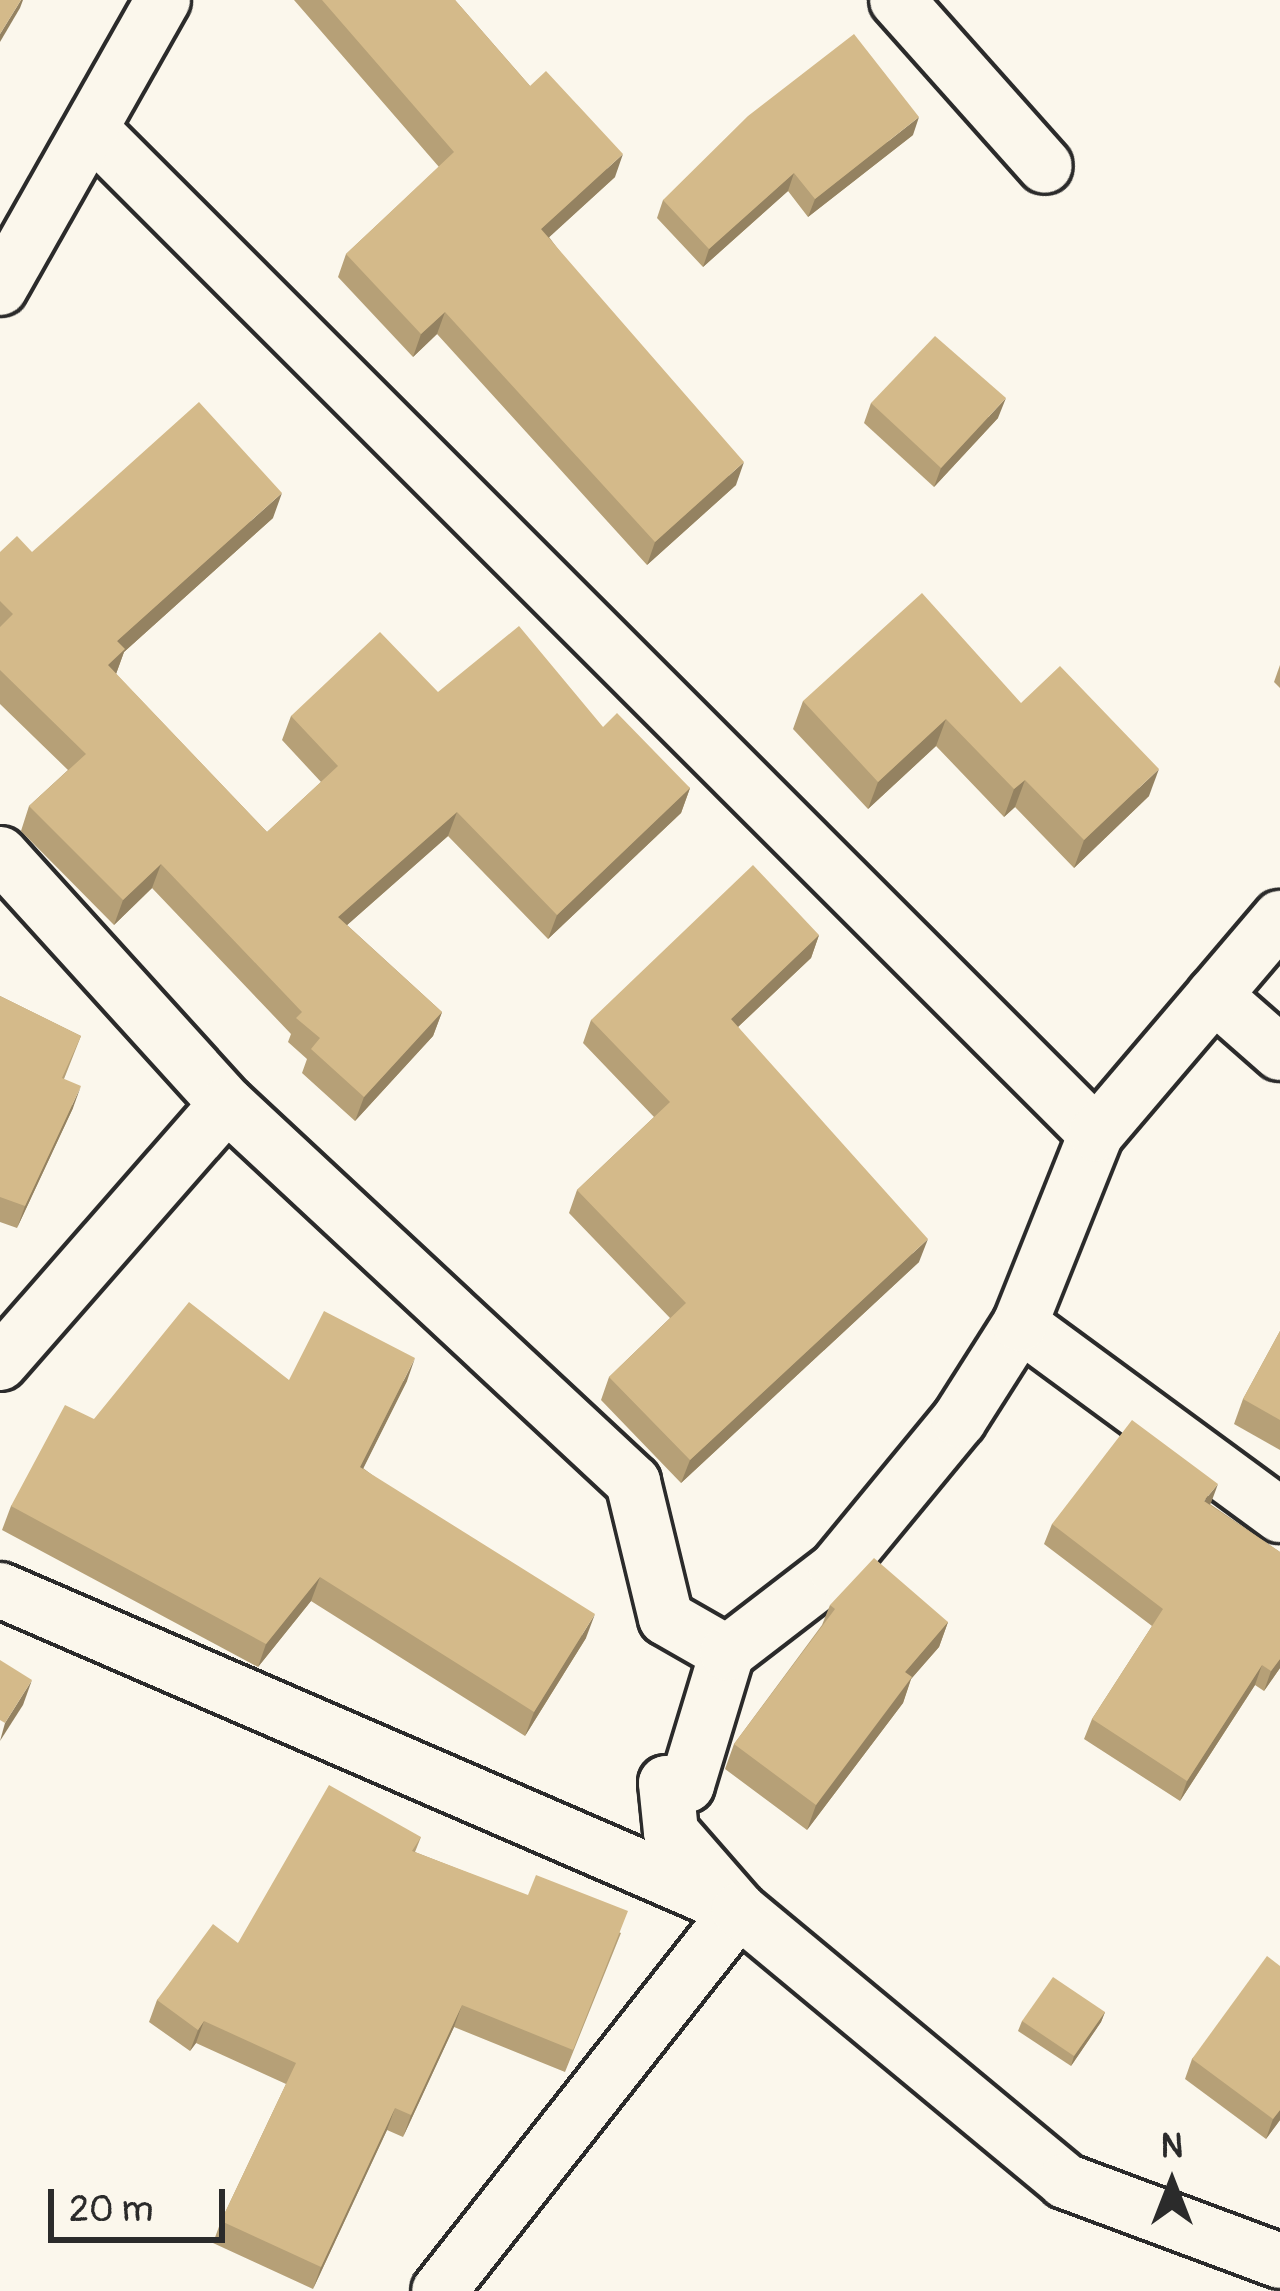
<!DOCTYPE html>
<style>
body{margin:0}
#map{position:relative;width:1280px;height:2291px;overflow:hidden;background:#fbf7ec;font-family:Pangolin,sans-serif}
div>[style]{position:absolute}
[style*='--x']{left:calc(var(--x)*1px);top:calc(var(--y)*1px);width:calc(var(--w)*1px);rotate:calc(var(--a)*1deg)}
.roads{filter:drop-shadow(3px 0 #2b2b2b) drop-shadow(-3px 0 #2b2b2b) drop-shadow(0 3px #2b2b2b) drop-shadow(0 -3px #2b2b2b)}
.minor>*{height:54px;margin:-27px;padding:0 27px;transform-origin:27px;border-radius:27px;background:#fbf7ec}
.wall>*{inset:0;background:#b6a077}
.shaded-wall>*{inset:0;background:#948261}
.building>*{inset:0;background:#d4ba8a}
span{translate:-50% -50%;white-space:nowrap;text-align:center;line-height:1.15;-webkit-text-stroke:12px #fbf7ec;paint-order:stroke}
.north{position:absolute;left:1112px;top:2123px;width:120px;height:120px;-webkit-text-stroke:9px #fbf7ec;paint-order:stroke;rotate:0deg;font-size:33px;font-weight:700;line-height:48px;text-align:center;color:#2b2b2b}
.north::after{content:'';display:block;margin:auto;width:42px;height:54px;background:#2b2b2b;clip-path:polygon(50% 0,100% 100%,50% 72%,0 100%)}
.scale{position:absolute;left:48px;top:2189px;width:177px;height:54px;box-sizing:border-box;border:6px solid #2b2b2b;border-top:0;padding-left:15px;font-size:36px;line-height:42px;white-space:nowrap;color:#2b2b2b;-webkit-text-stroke:9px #fbf7ec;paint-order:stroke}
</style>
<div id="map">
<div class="roads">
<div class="minor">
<i style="--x:897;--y:0;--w:222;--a:48.3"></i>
<i style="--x:91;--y:129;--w:1421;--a:45"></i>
<i style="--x:0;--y:288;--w:331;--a:-60.5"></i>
<i style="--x:0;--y:854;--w:338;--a:47.8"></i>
<i style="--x:227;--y:1104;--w:555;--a:42.95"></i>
<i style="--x:633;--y:1482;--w:140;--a:76.4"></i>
<i style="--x:666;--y:1618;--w:70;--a:29.8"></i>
<i style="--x:727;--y:1653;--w:138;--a:106.9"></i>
<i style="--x:687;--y:1785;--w:21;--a:-175"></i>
<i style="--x:666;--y:1783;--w:49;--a:84.2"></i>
<i style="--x:671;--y:1832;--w:103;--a:48.9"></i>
<i style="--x:739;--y:1910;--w:485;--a:128.2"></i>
<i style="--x:1214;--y:995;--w:88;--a:41.3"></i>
<i style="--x:1020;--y:1324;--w:323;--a:36.3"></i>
<i style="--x:0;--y:1363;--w:344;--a:-48.8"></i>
<i style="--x:0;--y:1590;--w:805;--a:23.41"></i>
<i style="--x:739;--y:1910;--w:424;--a:39.7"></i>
<i style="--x:1065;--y:2181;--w:229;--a:20.4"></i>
<i style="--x:727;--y:1653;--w:138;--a:-37.6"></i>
<i style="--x:836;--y:1569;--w:193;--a:-50.5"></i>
<i style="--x:959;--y:1420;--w:114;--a:-57.6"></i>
<i style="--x:1020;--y:1324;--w:205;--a:-68.2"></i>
<i style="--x:1096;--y:1134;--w:284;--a:-49.6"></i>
</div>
</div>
<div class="wall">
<i style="clip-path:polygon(294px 0,455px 0,530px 86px,615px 177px,549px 237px,736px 485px,647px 565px,437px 334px,413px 357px,338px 277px,346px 254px,439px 167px)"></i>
<i style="clip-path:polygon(913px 135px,808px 217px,788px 191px,703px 267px,657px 218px,663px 200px)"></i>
<i style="clip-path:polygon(871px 403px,998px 418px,934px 487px,864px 423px)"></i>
<i style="clip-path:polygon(273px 518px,124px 652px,116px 674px,267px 832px,321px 782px,282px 740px,291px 716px,438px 692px,603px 727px,690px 788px,681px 813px,548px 939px,448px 836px,347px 925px,442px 1012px,433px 1036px,355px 1121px,302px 1073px,307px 1059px,288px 1042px,291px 1034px,152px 888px,114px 925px,21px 831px,29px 806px,68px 770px,0 704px,0 552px,32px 552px)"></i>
<i style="clip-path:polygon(1280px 665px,1280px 688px,1274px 682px)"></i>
<i style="clip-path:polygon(803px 701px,1021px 703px,1149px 796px,1074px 868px,1015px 807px,1004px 817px,936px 746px,868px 809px,793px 729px)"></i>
<i style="clip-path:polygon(819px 935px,811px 958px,738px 1027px,919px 1262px,681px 1483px,601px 1400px,609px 1377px,670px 1318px,569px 1213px,577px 1190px,654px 1117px,583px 1043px,591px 1020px)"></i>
<i style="clip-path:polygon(0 996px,81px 1036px,64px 1079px,73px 1108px,17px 1228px,0 1222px)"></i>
<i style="clip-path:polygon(1280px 1331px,1280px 1450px,1234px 1424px,1243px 1399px)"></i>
<i style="clip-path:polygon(289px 1380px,407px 1381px,363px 1468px,586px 1638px,525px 1736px,311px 1601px,258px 1667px,2px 1530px,11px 1506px,94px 1419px)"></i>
<i style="clip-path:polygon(1210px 1504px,1280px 1552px,1280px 1668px,1264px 1691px,1255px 1685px,1180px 1801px,1084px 1739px,1092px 1719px,1152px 1626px,1044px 1544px,1052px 1524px)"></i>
<i style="clip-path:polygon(830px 1605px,948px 1622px,939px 1647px,911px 1679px,903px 1703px,807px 1830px,725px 1769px,734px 1744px,822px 1625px)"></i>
<i style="clip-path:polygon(421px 1837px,415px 1852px,621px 1933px,565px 2072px,454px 2027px,403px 2137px,387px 2130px,313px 2289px,213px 2243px,221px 2221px,286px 2084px,196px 2043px,190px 2051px,149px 2022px,157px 2000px,238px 1943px)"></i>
<i style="clip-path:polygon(1280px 1966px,1280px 2120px,1266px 2139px,1185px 2079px,1192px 2059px)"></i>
<i style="clip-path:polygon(1105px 2012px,1101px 2022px,1071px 2066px,1018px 2031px,1022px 2021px)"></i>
</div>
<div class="shaded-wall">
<i style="clip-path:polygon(21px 0,23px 0,20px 8px,0 42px,0 34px)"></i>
<i style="clip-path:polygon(919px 117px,913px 135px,808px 217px,815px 199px)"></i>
<i style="clip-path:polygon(623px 154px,615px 177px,533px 252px,541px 229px)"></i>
<i style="clip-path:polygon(794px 173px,788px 191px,703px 267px,709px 249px)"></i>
<i style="clip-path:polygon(445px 312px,437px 334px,413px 357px,421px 334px)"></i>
<i style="clip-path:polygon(1006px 398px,998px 418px,934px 487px,941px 468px)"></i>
<i style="clip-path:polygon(744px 462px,736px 485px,647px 565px,655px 542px)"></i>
<i style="clip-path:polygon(282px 493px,273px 518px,124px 652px,116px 674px,99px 689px,117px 641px)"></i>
<i style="clip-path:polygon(946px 719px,936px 746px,868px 809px,878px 782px)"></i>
<i style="clip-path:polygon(1159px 769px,1149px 796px,1074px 868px,1084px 840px)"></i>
<i style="clip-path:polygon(1025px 780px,1015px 807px,1004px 817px,1014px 789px)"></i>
<i style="clip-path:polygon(690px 788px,681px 813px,548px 939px,557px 915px)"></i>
<i style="clip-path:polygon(457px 812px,448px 836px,329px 941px,338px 917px)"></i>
<i style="clip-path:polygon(161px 864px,152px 888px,114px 925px,123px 900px)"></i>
<i style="clip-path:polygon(819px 935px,811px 958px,722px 1042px,731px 1019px)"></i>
<i style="clip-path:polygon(442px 1012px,433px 1036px,355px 1121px,364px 1097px)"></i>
<i style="clip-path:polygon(81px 1086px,73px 1108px,17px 1228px,25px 1206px)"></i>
<i style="clip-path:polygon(928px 1239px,919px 1262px,681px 1483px,690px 1460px)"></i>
<i style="clip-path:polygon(415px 1358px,407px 1381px,352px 1491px,360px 1467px)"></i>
<i style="clip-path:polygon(1218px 1484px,1211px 1503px,1197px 1521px,1204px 1501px)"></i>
<i style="clip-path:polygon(320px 1577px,311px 1601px,258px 1667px,266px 1644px)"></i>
<i style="clip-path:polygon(595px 1614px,586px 1638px,525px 1736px,534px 1712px)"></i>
<i style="clip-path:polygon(948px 1622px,939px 1647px,911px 1679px,903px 1703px,807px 1830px,816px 1805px,905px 1672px)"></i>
<i style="clip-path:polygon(1280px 1659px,1280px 1668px,1264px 1691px,1271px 1671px)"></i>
<i style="clip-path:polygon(1262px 1665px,1255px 1685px,1180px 1801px,1187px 1781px)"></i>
<i style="clip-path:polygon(32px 1680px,23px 1705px,0 1741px,5px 1723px)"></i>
<i style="clip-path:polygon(462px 2005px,454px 2027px,403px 2137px,411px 2115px)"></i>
<i style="clip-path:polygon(1105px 2012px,1101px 2022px,1071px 2066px,1074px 2056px)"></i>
<i style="clip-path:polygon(204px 2021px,196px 2043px,190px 2051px,198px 2030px)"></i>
<i style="clip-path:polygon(395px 2108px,387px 2130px,313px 2289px,321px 2267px)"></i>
<i style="clip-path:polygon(1280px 2110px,1280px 2120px,1266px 2139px,1273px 2119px)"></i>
</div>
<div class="building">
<i style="clip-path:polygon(0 0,21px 0,0 34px)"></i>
<i style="clip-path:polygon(322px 0,455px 0,530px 86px,546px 71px,623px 154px,541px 229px,744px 462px,655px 542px,445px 312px,421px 334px,346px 254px,454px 152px)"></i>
<i style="clip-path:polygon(854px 34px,919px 117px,815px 199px,794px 173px,709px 249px,663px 200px,748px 116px)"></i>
<i style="clip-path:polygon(935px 336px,1006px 398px,941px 468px,871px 403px)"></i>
<i style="clip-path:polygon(199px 402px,282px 493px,117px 641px,125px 649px,108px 665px,267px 832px,338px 766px,291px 716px,380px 632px,438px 692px,519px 626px,603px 727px,617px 713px,690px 788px,557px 915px,457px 812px,338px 917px,442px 1012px,364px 1097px,311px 1049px,320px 1038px,296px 1018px,302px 1012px,161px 864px,123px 900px,29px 806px,86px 754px,0 670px,0 627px,13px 614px,0 601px,0 552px,17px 536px,32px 552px)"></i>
<i style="clip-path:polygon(922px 593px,1021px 703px,1060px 666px,1159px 769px,1084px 840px,1025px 780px,1014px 789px,946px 719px,878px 782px,803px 701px)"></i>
<i style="clip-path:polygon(753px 865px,819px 935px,731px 1019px,928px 1239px,690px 1460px,609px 1377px,686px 1303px,577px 1190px,670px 1102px,591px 1020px)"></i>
<i style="clip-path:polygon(0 996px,81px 1036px,62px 1078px,81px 1086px,25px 1206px,0 1197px)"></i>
<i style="clip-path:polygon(189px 1302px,289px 1380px,324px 1311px,415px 1358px,360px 1467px,595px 1614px,534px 1712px,320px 1577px,266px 1644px,11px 1506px,65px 1405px,94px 1419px)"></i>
<i style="clip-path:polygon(1280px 1331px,1280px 1420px,1243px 1399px)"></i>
<i style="clip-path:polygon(1132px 1420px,1218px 1484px,1204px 1501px,1280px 1552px,1280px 1659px,1271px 1671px,1262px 1665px,1187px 1781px,1092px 1719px,1163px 1609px,1052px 1524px)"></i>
<i style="clip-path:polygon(874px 1558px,948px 1622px,905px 1672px,912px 1677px,816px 1805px,734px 1744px,835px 1609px,830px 1605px)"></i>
<i style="clip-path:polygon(0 1660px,32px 1680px,5px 1723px,0 1720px)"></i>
<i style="clip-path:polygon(329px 1785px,421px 1837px,412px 1851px,528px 1895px,536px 1875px,628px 1911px,573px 2050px,462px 2005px,411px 2115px,395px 2108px,321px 2267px,221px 2221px,296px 2063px,204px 2021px,198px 2030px,157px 2000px,213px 1924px,238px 1943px)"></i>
<i style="clip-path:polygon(1267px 1956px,1280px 1966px,1280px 2110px,1273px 2119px,1192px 2059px)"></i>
<i style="clip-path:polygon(1053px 1977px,1105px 2012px,1074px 2056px,1022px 2021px)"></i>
</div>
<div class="north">N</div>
<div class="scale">20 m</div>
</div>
